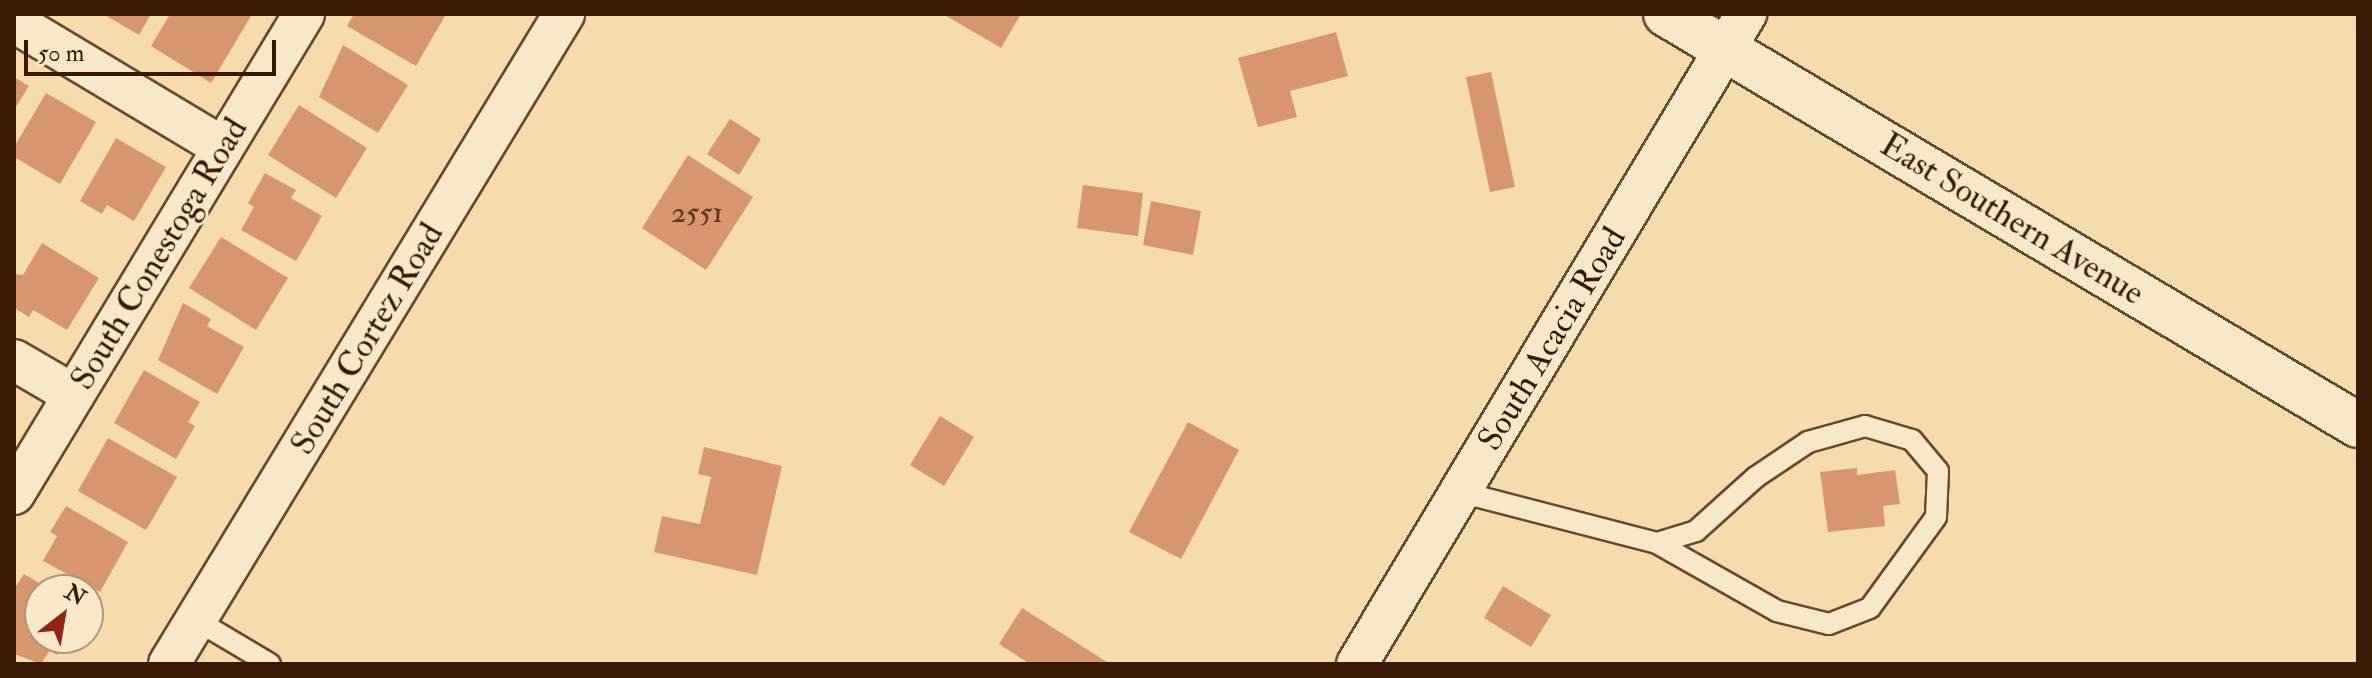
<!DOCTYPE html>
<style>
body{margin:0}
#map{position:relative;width:2372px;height:678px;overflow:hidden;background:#f5dcad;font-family:"IM FELL Double Pica",serif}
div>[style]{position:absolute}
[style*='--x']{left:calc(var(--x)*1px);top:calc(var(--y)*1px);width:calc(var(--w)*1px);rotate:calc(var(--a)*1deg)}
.building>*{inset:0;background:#d7966e}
.roads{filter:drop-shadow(2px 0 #674a2f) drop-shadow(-2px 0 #674a2f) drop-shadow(0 2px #674a2f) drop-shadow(0 -2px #674a2f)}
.lane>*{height:20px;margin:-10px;padding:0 10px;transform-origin:10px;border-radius:10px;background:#f8e8ca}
.street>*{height:40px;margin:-20px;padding:0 20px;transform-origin:20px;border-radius:20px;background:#f8e8ca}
.secondary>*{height:44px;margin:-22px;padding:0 22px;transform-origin:22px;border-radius:22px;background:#f8e8ca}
span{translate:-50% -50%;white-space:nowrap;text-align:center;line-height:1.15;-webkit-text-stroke:6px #f8e8ca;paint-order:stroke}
.number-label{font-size:30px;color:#60381f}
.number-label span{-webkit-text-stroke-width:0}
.street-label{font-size:34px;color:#381905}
.frame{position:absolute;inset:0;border:16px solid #381905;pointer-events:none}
.north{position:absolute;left:24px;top:574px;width:80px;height:80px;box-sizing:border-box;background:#f8e8ca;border:2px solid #ab957b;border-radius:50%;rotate:31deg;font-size:22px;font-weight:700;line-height:32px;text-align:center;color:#381905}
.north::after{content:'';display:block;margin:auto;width:28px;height:36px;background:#8f2418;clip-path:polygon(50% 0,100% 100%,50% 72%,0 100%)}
.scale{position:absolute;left:24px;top:40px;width:252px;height:36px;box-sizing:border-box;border:4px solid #381905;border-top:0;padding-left:10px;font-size:24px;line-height:28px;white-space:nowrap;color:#381905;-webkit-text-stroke:6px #f8e8ca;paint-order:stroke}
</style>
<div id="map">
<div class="building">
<i style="clip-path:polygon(103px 14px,151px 14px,139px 35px)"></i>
<i style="clip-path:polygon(170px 14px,247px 14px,251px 16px,211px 83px,151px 46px)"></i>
<i style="clip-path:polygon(354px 14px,446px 14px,416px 66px,347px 26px)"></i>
<i style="clip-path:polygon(943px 14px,1021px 14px,1001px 48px)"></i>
<i style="clip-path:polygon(1336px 32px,1348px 76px,1290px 91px,1297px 117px,1258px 127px,1238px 58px)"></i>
<i style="clip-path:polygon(343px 45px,408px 85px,378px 133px,319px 97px)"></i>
<i style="clip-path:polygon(1491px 72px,1515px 187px,1490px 192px,1466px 77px)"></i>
<i style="clip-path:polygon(14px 77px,29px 86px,14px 110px)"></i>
<i style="clip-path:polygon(46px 93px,96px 122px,60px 184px,14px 157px,14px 147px)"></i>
<i style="clip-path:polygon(299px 105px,367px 148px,336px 198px,268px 155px)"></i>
<i style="clip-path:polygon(730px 119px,761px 139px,739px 175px,707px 154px)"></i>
<i style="clip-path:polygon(116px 138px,166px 167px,134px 221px,107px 205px,102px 214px,80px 201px)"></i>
<i style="clip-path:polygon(688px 155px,753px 197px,706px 270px,642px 228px)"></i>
<i style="clip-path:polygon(265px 173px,296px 190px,291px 198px,322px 216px,296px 261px,241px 230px,254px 207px,248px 203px)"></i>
<i style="clip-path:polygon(1083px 185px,1143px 193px,1138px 236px,1077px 228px)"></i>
<i style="clip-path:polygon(1151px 201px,1201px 211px,1193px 255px,1143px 245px)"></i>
<i style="clip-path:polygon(221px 237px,288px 278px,256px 330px,189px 288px)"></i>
<i style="clip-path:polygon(42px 243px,99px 278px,67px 330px,33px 310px,29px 317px,14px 308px,14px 274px,23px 275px)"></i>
<i style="clip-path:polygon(183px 303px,211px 319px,207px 326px,244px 347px,217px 394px,158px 360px)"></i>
<i style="clip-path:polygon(144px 370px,200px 402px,188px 422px,195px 426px,176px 459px,114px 423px)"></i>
<i style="clip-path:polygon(940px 416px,974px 437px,944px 486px,910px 465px)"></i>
<i style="clip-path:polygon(1188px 422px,1239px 450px,1181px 559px,1129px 532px)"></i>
<i style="clip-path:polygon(108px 438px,177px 477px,146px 530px,78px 491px)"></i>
<i style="clip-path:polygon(704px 447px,782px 466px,757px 575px,654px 552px,662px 516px,700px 524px,711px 477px,698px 474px)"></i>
<i style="clip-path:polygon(1857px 468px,1857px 475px,1895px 470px,1900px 504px,1883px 506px,1885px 526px,1828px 532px,1820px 472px)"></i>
<i style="clip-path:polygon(66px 506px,128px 542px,100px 592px,43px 561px,57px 536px,50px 532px)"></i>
<i style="clip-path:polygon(24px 574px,51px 590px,40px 590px,40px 638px,67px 638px,57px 655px,50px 650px,41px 664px,14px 654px,14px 589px)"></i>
<i style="clip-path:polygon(1503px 586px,1551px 615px,1531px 647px,1484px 618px)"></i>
<i style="clip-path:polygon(1022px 608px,1110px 664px,1030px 664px,999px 644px)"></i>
</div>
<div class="roads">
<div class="lane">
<i style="--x:1460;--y:492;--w:203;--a:14.5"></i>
<i style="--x:1657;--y:543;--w:41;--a:-17.1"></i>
<i style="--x:1696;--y:531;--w:81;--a:-42"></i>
<i style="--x:1756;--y:477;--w:63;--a:-33.9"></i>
<i style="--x:1808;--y:442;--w:59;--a:-15.7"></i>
<i style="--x:1865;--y:426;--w:49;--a:16.6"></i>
<i style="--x:1912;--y:440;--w:40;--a:50"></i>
<i style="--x:1938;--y:471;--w:46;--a:92.5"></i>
<i style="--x:1936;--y:517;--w:112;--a:126"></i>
<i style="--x:1870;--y:608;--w:44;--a:158.7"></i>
<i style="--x:1829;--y:624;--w:54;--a:-166"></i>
<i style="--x:1777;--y:611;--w:138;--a:-150.5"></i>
<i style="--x:196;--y:620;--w:86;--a:30.7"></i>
</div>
<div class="street">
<i style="--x:14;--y:22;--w:243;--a:31"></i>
<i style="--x:14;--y:360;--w:69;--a:30.3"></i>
<i style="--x:14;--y:494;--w:561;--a:-58.86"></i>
<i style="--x:169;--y:664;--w:761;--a:-58.71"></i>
<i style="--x:1357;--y:664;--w:758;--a:-59.1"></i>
</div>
<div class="secondary">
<i style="--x:1666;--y:14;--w:805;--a:30.71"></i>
</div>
</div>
<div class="number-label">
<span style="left:697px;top:213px">2551</span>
</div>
<div class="street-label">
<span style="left:2012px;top:219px;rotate:31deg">East Southern Avenue</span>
<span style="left:159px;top:254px;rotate:-59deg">South Conestoga Road</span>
<span style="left:367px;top:339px;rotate:-59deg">South Cortez Road</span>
<span style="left:1552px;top:339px;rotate:-59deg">South Acacia Road</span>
</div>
<div class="frame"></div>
<div class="north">N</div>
<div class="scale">50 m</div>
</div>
